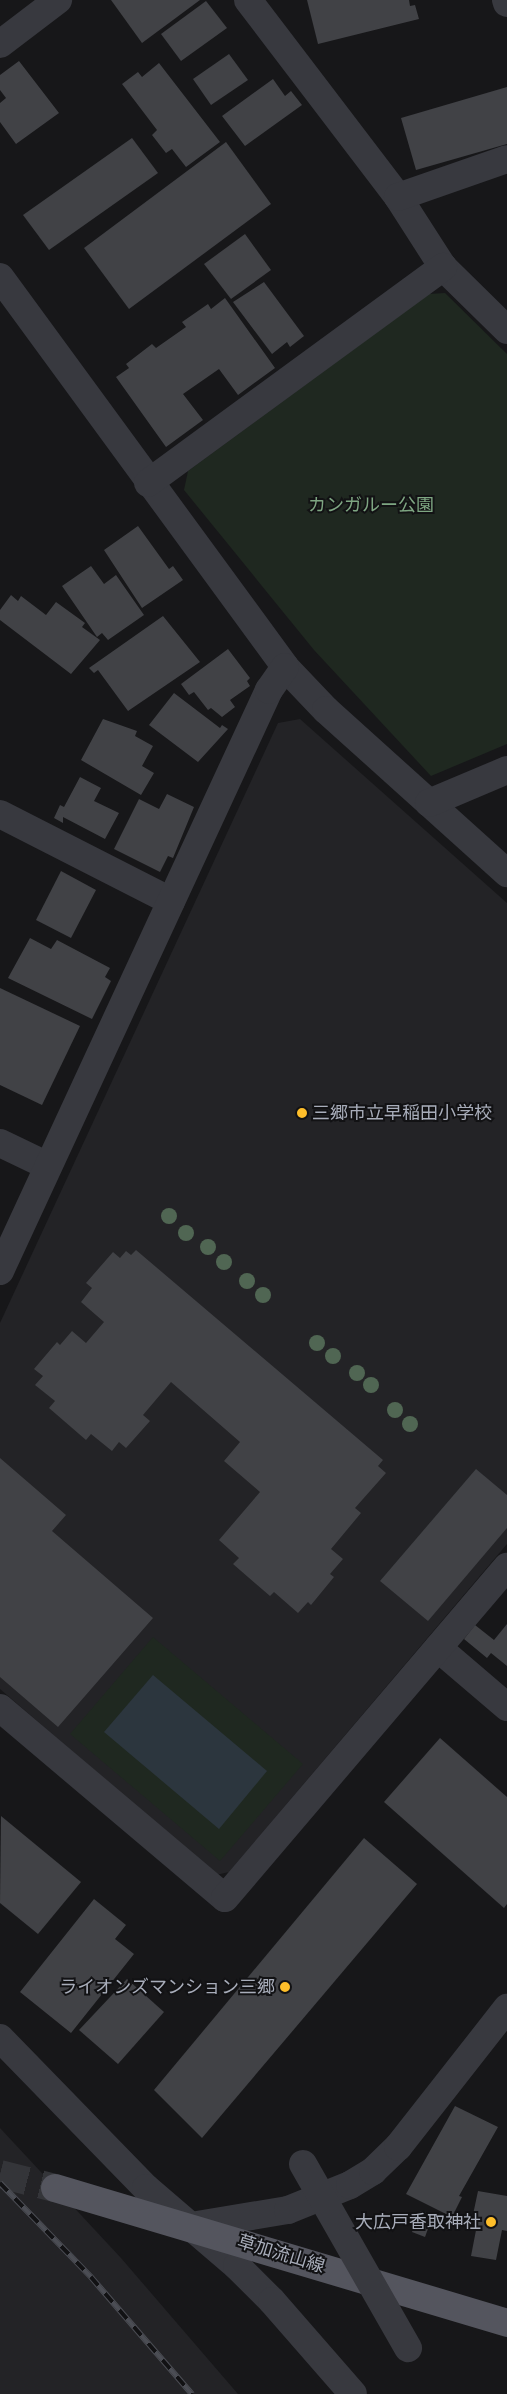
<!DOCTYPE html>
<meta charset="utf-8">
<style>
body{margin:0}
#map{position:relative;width:507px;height:2394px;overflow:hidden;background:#171719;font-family:Arial,"Noto Sans JP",sans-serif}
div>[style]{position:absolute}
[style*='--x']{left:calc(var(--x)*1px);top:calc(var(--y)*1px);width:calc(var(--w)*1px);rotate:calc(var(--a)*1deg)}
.built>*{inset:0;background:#232326}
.green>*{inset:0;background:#1f2820}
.water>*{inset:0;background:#2c363e}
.building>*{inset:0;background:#414246}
.primary-tunnel>*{height:28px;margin-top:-14px;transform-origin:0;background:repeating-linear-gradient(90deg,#343539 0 28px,transparent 0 42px)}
.minor>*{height:28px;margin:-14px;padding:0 14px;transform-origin:14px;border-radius:14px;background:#38393f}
.tertiary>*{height:28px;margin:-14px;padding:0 14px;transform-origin:14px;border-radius:14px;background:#38393f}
.primary>*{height:28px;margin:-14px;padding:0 14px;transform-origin:14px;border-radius:14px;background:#54555e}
.rail>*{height:5.5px;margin-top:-2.75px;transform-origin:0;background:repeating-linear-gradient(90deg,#121214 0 11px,#4b4d54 0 22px);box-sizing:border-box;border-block:1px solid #4b4d54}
.pedestrian-bridge>*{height:28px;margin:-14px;padding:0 14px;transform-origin:14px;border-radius:14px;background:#38393f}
.trees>*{width:16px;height:16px;margin:-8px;border-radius:50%;background:#506653}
.dots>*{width:14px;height:14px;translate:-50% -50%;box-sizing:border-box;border:2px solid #121214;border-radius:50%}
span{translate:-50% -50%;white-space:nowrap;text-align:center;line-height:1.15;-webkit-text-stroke:4px #121214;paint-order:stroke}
.park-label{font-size:18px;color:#7ea682}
.poi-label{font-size:18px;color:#a8adba}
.left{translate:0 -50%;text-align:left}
.right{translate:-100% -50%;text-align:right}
.street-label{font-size:18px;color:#a8adba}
</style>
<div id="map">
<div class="built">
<i style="clip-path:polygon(300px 719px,507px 903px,507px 1544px,229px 1872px,216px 1875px,0 1689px,0 1323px,278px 723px)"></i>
<i style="clip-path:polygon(0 2128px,121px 2258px,238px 2394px,0 2394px)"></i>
</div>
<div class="green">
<i style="clip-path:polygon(445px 293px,507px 354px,507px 744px,431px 776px,314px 650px,184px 490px,188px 471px,429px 294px)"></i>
<i style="clip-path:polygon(153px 1637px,303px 1764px,220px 1861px,70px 1734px)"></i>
</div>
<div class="water">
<i style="clip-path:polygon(153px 1675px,267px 1771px,219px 1829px,104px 1732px)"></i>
</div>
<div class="building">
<i style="clip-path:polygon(111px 0,200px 0,142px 43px)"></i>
<i style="clip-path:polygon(307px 0,409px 0,410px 6px,415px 5px,419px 19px,318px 44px)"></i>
<i style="clip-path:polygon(206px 1px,227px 28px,181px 61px,161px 34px)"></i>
<i style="clip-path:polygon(229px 54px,248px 80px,211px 105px,193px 79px)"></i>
<i style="clip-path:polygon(19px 61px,59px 113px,16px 144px,0 122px,0 103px,6px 98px,0 90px,0 75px)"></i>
<i style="clip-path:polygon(159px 63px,220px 142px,186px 167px,172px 149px,166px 153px,152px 135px,157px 130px,122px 84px,138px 72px,142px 77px)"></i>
<i style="clip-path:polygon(273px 79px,285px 96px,291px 91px,302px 105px,245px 146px,222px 116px)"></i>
<i style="clip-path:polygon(507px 87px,507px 144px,416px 170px,401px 118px)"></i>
<i style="clip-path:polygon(132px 138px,158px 173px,49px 250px,23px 215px)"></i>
<i style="clip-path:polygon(226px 142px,271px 204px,129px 309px,84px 248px)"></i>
<i style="clip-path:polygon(245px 234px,271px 270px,231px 299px,204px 264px)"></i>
<i style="clip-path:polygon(264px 282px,304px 336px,290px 347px,287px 342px,272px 354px,233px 302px)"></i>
<i style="clip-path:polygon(225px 298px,275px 368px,238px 395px,219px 369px,183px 394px,203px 420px,166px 447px,116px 377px,129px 368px,126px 364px,152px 344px,156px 348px,186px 327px,182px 322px,208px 304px,211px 309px)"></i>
<i style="clip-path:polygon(138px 526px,169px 569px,173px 566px,183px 580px,142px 608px,104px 550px)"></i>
<i style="clip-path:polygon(91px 566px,104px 584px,116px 575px,144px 615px,108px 640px,102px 633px,97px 637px,62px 586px)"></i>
<i style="clip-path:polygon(11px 595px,18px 601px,21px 596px,46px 615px,56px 602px,85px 623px,82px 627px,100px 640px,71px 674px,0 620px,0 610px)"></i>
<i style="clip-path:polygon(163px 616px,200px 662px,128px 711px,98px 670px,94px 673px,89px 668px)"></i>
<i style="clip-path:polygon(228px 649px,250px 678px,247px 681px,250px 686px,230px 700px,235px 707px,222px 717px,211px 708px,208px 710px,194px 692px,189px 695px,181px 684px)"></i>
<i style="clip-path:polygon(174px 693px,220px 728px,222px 725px,228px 729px,198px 762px,149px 725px)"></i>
<i style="clip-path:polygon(103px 719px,137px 731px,135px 736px,153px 746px,142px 766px,154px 773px,141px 795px,81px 760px)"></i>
<i style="clip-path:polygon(80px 777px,101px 788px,94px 801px,119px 813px,105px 839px,63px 817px,63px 823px,54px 818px,60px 805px,64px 807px)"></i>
<i style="clip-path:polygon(167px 794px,194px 807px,173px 858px,168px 856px,160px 872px,114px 849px,139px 799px,159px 809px)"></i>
<i style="clip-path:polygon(61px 871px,96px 890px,71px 938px,36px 920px)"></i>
<i style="clip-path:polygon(30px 938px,51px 949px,57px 940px,110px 968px,105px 977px,111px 981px,92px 1019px,8px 978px)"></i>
<i style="clip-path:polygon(0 988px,80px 1026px,42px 1105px,0 1085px)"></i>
<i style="clip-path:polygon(136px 1250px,383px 1460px,378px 1466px,386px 1473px,355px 1508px,361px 1513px,331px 1549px,343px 1559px,330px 1574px,334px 1577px,311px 1605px,308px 1602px,298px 1613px,274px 1592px,270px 1596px,233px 1564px,239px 1558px,219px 1540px,260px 1492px,224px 1461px,240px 1442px,171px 1382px,143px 1415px,150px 1421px,126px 1448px,119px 1442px,112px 1451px,91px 1434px,86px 1440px,49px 1408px,55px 1401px,35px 1385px,43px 1376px,34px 1369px,57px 1342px,60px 1345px,72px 1331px,86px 1343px,104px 1322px,81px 1302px,92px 1288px,86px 1283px,113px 1252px,120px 1258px,126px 1251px,131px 1255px)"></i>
<i style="clip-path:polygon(0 1458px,66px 1515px,52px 1531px,153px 1618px,58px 1727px,0 1677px)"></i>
<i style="clip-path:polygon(476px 1469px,507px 1495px,507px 1528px,428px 1621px,380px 1581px)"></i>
<i style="clip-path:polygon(507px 1624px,507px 1666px,491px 1653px,487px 1658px,464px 1639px,475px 1625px,494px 1640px)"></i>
<i style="clip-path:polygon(440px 1738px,507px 1797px,507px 1904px,504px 1908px,384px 1802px)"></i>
<i style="clip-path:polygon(1px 1816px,81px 1882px,38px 1934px,0 1903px)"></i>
<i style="clip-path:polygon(364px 1838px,417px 1884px,202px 2138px,154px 2090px)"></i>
<i style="clip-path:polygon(94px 1899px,126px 1925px,115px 1939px,134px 1954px,71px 2033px,20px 1992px)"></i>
<i style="clip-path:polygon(127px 1979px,164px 2012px,118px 2064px,79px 2030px)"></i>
<i style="clip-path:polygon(455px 2106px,498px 2127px,459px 2196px,462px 2197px,452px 2217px,406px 2194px)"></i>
<i style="clip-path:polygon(478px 2191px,507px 2196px,507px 2231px,502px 2230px,496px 2260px,471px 2256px,477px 2225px,471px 2224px)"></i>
<i style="clip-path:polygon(420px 2211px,433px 2215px,425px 2237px,412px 2232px)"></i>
</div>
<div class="primary-tunnel">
<i style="--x:0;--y:2174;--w:57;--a:14.3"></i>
</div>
<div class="minor">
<i style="--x:248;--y:0;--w:248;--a:52.7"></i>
<i style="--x:398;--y:197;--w:83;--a:57.3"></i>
<i style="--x:443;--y:267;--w:90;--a:44.5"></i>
<i style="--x:506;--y:0;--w:3;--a:72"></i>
<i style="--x:0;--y:44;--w:73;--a:-37.2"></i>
<i style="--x:398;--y:197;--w:115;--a:-19.2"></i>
<i style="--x:0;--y:277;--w:483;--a:53.8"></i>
<i style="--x:285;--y:667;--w:59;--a:46.4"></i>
<i style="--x:326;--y:710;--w:244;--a:42"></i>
<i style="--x:148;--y:483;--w:366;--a:-36.2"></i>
<i style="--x:429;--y:803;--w:85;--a:-22.9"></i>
<i style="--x:0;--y:814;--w:192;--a:27"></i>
<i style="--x:0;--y:1143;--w:53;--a:25.6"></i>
<i style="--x:0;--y:1271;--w:640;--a:-65.16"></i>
<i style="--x:269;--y:690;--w:28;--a:-55"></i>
<i style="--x:438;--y:1648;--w:91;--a:40.5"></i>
<i style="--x:0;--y:1708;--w:294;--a:40.2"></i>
<i style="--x:225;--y:1898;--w:435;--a:-49.6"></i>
<i style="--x:191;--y:2226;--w:98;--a:-9.4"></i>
<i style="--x:288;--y:2210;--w:67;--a:-22"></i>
<i style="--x:350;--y:2185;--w:27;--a:-31"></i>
<i style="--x:373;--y:2171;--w:35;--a:-44"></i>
<i style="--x:398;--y:2147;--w:177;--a:-51.9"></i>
</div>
<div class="tertiary">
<i style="--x:0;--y:2038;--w:209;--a:45.8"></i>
<i style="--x:146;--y:2188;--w:120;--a:40.6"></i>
<i style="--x:237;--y:2266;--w:49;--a:45"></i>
<i style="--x:272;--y:2301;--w:123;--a:48.9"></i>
</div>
<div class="primary">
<i style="--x:55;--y:2188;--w:472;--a:16.6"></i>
</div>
<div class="rail">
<i style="--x:0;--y:2183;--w:131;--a:45.9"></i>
<i style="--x:91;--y:2277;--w:155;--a:49.2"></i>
</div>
<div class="pedestrian-bridge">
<i style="--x:303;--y:2164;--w:212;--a:60.3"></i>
</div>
<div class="trees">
<i style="left:169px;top:1216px"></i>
<i style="left:186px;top:1233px"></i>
<i style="left:208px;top:1247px"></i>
<i style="left:224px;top:1262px"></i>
<i style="left:247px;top:1281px"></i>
<i style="left:263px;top:1295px"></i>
<i style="left:317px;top:1343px"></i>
<i style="left:333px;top:1356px"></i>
<i style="left:357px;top:1373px"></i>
<i style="left:371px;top:1385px"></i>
<i style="left:395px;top:1410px"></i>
<i style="left:410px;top:1424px"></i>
</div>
<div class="dots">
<i style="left:302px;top:1113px;background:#febe2a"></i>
<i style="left:285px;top:1987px;background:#febe2a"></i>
<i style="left:491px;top:2222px;background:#febe2a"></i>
</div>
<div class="park-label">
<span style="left:371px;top:505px">カンガルー公園</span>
</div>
<div class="poi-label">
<span class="left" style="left:312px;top:1113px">三郷市立早稲田小学校</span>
<span class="right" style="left:275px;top:1987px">ライオンズマンション三郷</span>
<span class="right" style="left:481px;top:2222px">大広戸香取神社</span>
</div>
<div class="street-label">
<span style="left:281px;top:2254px;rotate:17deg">草加流山線</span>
</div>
</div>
